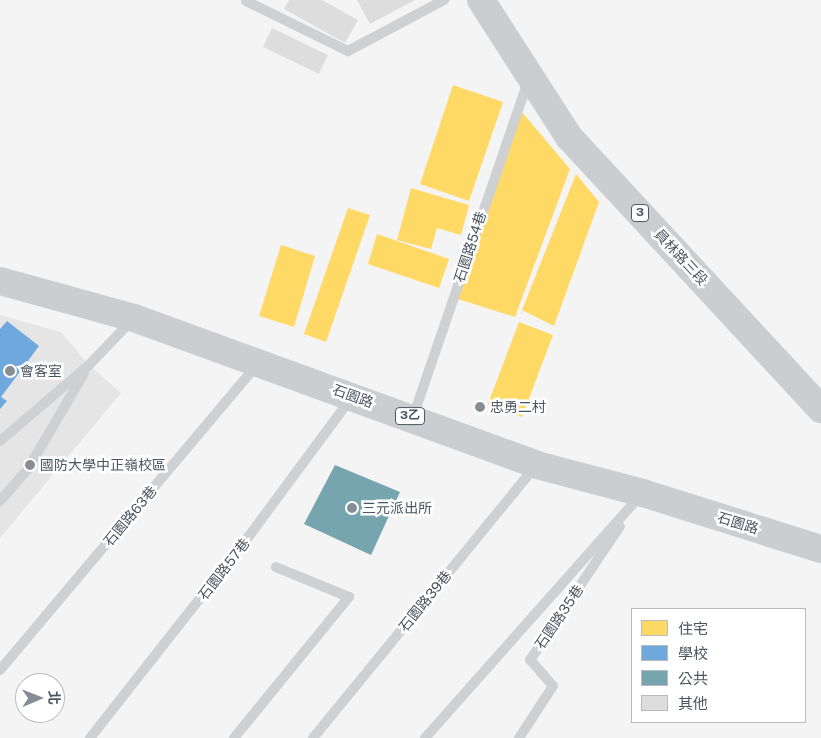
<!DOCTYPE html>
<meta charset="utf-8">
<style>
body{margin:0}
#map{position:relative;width:821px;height:738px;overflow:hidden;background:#f4f4f4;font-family:"Public Sans","Noto Sans TC",sans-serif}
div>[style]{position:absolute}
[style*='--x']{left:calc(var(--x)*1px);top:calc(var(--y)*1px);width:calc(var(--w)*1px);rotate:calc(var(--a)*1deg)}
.education>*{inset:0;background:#e6e5e6}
.homes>*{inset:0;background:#ffd966}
.schools>*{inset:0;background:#6fa8dc}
.public>*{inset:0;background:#76a5af}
.building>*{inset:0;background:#ddddde}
.service>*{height:10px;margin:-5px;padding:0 5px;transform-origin:5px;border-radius:5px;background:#ced0d2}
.primary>*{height:28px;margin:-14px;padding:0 14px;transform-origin:14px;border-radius:14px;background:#caced1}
.dots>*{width:14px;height:14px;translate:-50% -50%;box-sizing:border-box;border:2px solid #fff;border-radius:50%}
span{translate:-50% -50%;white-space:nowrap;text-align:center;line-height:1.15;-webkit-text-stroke:5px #fff;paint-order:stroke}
.shield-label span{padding:1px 4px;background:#fff;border:1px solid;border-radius:4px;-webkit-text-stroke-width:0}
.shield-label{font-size:12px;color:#4a5661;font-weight:700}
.street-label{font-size:14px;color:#4a5661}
.poi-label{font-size:14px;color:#4a5661}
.left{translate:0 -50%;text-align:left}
.legend{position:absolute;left:631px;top:608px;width:175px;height:115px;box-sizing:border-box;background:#fff;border:1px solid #b7bbc0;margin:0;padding:6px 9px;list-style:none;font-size:15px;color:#4a5661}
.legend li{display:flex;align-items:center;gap:10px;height:25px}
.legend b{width:25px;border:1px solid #b7bbc0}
.north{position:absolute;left:15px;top:673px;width:50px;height:50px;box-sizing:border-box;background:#fff;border:1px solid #b7bbc0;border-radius:50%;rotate:89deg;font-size:14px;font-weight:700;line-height:20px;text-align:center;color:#4a5661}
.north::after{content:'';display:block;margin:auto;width:18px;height:22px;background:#868d94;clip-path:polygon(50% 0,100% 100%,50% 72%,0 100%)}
</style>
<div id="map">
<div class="education">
<i style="clip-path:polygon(0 315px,61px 332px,89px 365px,121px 393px,0 538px)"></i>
</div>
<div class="homes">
<i style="clip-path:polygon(453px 85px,503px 102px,469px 201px,420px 184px)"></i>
<i style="clip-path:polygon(521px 111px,570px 169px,515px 317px,458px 299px)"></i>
<i style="clip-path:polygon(576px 174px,599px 202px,554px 326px,522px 310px)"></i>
<i style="clip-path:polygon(411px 188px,469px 205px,461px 235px,437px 228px,431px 249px,397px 240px)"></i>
<i style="clip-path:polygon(348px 208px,370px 215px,326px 342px,304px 334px)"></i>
<i style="clip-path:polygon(377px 234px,449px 259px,439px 288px,368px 264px)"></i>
<i style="clip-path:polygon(281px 245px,315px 256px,294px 327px,259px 316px)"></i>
<i style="clip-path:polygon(519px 322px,553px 335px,522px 417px,488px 404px)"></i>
</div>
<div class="schools">
<i style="clip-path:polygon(7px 321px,39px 346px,1px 397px,7px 401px,0 409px,0 329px)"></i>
</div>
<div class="public">
<i style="clip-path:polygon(335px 465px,400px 492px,371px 555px,304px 524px)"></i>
</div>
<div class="building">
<i style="clip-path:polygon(289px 0,322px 0,358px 20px,345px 43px,284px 9px)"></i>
<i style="clip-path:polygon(357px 0,415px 0,370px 24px)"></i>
<i style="clip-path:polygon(272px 28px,328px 55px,319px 74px,263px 47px)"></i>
</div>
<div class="service">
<i style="--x:246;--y:1;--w:114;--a:26.1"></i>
<i style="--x:348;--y:51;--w:109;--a:-28"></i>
<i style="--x:413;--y:417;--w:355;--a:-71.1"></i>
<i style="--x:0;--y:441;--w:117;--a:-40.5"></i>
<i style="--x:89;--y:365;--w:62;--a:-46.3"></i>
<i style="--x:0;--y:501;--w:43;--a:-48.8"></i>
<i style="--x:28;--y:469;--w:111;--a:-59.7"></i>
<i style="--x:0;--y:670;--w:399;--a:-49.9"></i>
<i style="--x:90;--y:738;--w:257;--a:-51.8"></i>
<i style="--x:249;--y:536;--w:172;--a:-53.5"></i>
<i style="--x:234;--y:738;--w:182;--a:-50.8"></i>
<i style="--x:349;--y:597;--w:79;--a:-157.7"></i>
<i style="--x:313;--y:738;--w:352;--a:-50.7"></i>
<i style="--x:425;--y:738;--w:324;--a:-48.4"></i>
<i style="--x:519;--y:738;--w:62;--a:-56.8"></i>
<i style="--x:553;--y:686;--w:35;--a:-131"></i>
<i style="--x:530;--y:660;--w:161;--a:-56.1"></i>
</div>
<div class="primary">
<i style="--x:481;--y:0;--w:163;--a:57.3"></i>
<i style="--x:569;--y:137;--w:371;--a:47.2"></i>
<i style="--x:0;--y:281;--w:139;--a:15.4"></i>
<i style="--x:134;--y:318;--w:429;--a:20"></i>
<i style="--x:537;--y:465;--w:110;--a:14.8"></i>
<i style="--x:643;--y:493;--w:187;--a:17.5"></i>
</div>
<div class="dots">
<i style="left:10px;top:371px;background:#868d94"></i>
<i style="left:480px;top:407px;background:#868d94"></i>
<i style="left:30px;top:465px;background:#868d94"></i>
<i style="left:352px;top:508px;background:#868d94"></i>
</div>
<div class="shield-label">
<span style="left:640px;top:213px">3</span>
<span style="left:410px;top:416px">3乙</span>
</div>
<div class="street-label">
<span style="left:470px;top:247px;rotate:-72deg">石園路54巷</span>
<span style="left:681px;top:257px;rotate:47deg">員林路三段</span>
<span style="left:353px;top:396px;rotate:20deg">石園路</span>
<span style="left:130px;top:516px;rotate:-50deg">石園路63巷</span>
<span style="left:738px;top:523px;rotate:17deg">石園路</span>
<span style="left:224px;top:569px;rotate:-52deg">石園路57巷</span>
<span style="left:425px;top:601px;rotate:-51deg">石園路39巷</span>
<span style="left:559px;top:617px;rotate:-56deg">石園路35巷</span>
</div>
<div class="poi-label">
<span class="left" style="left:20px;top:371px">會客室</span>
<span class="left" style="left:490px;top:407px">忠勇二村</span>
<span class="left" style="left:40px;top:465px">國防大學中正嶺校區</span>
<span class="left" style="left:362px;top:508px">三元派出所</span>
</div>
<ul class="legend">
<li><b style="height:14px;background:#ffd966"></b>住宅</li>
<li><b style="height:14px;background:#6fa8dc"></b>學校</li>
<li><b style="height:14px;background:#76a5af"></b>公共</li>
<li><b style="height:14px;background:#ddddde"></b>其他</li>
</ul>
<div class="north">北</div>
</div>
